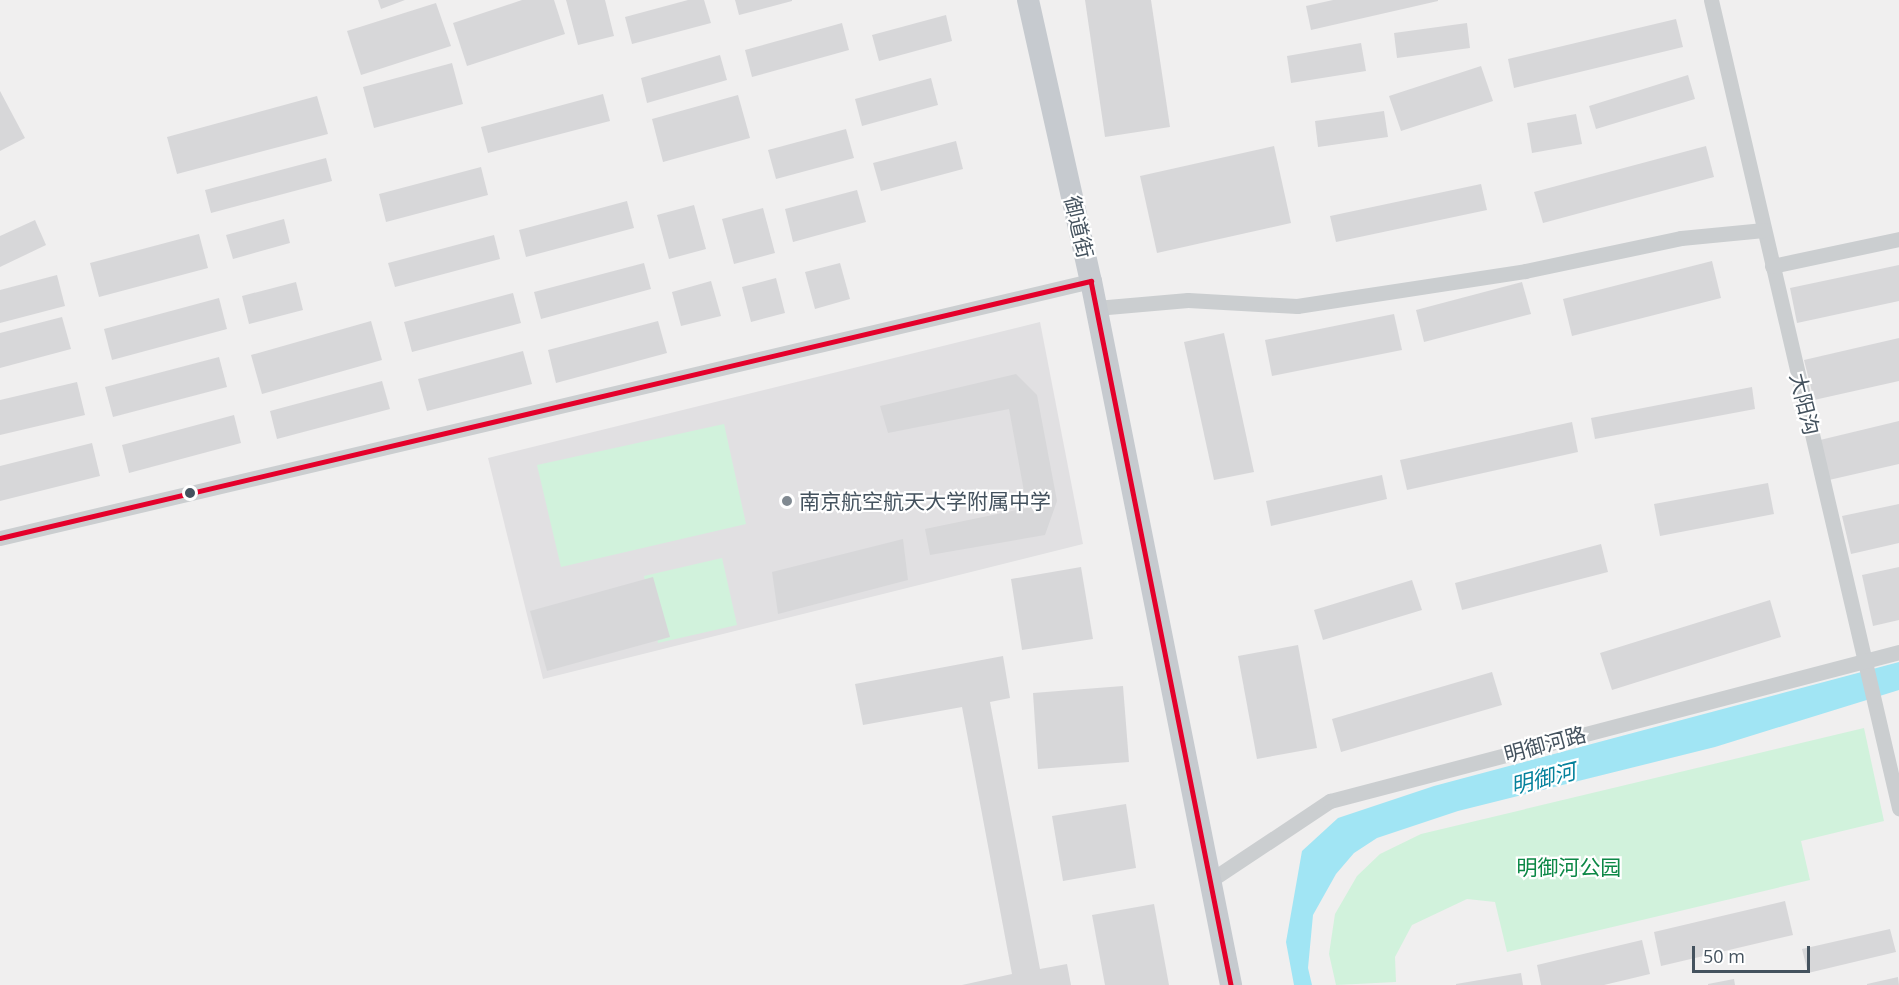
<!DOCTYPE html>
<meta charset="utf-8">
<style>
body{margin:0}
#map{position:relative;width:1899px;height:985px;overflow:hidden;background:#f0efef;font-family:"Open Sans","Noto Sans SC",sans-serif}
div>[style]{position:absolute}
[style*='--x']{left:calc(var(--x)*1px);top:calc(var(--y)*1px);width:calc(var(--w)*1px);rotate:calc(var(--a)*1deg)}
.education>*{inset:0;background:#e1e0e2}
.green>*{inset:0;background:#d1f2dc}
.water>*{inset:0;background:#a1e5f4}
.building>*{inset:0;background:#d7d7d9}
.minor>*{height:15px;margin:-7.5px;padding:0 7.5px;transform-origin:7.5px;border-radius:7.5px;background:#cbced0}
.primary>*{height:22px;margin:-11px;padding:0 11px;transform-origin:11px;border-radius:11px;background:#c6cacf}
.bus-1>*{height:4.5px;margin:-2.25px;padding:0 2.25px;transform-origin:2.25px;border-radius:2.25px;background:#e4002b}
.dots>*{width:16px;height:16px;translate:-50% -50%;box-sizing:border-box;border:3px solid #fff;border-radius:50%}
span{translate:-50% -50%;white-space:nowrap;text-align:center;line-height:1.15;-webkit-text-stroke:4.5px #fff;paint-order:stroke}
.street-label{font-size:21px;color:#44525e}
.poi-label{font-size:21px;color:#44525e}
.left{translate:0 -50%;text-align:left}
.park-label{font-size:21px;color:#0c8846}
.water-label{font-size:22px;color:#03819c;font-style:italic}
.scale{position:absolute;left:1692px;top:946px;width:118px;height:27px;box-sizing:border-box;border:3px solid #44525e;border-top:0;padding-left:8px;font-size:18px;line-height:21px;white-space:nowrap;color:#44525e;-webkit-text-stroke:4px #fff;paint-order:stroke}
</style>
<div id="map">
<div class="education">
<i style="clip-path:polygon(1040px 322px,1083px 544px,543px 679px,488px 458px)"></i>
</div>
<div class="green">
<i style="clip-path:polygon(724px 424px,746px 524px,561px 567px,537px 465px)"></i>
<i style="clip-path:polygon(722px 558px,737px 625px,658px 643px,644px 576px)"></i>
<i style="clip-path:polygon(1864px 728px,1884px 821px,1801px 841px,1810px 880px,1507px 952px,1495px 902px,1467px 899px,1412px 925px,1395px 957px,1396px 982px,1336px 985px,1329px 954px,1335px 914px,1357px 876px,1380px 854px,1421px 834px)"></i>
</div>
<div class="water">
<i style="clip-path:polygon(1899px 662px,1899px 690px,1715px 747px,1458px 811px,1377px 838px,1354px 853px,1336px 874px,1313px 915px,1308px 968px,1312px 985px,1294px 985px,1286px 942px,1302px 851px,1338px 818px,1434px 786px)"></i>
</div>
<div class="building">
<i style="clip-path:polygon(378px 0,405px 0,381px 9px)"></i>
<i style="clip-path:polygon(522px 0,554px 0,565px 34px,467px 66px,453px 23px)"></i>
<i style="clip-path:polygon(566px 0,605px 0,614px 36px,578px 45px)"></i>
<i style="clip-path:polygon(688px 0,704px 0,711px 23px,632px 44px,625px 17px)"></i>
<i style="clip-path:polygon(735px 0,792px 0,792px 1px,739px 15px)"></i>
<i style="clip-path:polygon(1085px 0,1151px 0,1170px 127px,1105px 137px)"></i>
<i style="clip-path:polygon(1333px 0,1438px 0,1438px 1px,1311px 30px,1306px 6px)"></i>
<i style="clip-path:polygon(436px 3px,451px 46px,361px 75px,347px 31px)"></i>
<i style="clip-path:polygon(946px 15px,952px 41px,879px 61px,872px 35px)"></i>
<i style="clip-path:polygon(1676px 19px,1683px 47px,1514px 88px,1508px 59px)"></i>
<i style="clip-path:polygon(842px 23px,849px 50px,752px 77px,745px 50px)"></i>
<i style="clip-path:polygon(1467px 23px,1470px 48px,1397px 58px,1394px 33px)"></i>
<i style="clip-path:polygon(1361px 43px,1366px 71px,1291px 83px,1287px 56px)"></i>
<i style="clip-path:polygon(720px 55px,727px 80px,647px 103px,641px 78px)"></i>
<i style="clip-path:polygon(452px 63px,463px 104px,374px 128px,363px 87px)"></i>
<i style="clip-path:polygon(1481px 66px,1493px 101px,1401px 131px,1389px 96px)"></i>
<i style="clip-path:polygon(1688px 75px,1695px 99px,1596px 129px,1589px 106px)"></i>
<i style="clip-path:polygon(931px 78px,938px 105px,862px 126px,855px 99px)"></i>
<i style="clip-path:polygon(0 91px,25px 138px,0 151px)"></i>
<i style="clip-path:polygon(603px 94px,610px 121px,488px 153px,481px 127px)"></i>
<i style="clip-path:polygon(738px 95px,750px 138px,663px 162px,652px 119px)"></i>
<i style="clip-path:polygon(317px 96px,328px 134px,177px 174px,167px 137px)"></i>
<i style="clip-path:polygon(1384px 111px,1388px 137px,1318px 147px,1315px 121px)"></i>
<i style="clip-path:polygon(1576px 114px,1582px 144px,1532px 153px,1527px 123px)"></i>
<i style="clip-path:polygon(846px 129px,854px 158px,776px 179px,768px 150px)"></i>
<i style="clip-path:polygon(956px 141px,963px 169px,881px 191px,873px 163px)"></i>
<i style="clip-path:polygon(1274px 146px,1291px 223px,1157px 253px,1140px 176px)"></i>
<i style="clip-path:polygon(1706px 146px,1714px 177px,1543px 223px,1534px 192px)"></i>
<i style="clip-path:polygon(326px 158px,332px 181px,211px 213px,205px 190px)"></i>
<i style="clip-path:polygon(481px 167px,488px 195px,386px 222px,379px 194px)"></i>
<i style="clip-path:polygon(1481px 184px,1487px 210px,1336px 242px,1330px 216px)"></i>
<i style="clip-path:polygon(857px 190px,866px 222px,793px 242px,785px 209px)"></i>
<i style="clip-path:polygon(627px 201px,634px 228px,526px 257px,519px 230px)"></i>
<i style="clip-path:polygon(694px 205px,706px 249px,669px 259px,657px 215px)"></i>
<i style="clip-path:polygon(763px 208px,775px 253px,734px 264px,722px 219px)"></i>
<i style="clip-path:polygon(284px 219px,290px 243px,233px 259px,226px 235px)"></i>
<i style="clip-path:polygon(35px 220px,46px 245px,0 267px,0 236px)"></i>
<i style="clip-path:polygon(199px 234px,208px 268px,99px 297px,90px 263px)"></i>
<i style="clip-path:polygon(494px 235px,500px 259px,395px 287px,388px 263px)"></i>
<i style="clip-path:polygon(1712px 261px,1721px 298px,1572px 336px,1563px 299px)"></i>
<i style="clip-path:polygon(644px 263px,651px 289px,541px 319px,534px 292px)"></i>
<i style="clip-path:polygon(840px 263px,850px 299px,815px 309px,805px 272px)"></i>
<i style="clip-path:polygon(1899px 265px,1899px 301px,1797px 323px,1790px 288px)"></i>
<i style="clip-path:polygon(57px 275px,65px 306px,0 323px,0 290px)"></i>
<i style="clip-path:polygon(776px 278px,785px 313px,751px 322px,742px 287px)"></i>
<i style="clip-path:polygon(711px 281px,721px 316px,681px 326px,672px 292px)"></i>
<i style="clip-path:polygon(296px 282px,303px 310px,249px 324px,242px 296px)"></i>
<i style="clip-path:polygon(1522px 282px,1531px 314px,1424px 342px,1416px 310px)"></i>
<i style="clip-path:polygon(513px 293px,521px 323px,412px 352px,404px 322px)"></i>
<i style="clip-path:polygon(219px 298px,227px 329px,112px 360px,104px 329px)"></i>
<i style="clip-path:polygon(1394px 314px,1402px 350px,1272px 376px,1265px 340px)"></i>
<i style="clip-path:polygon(62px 317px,71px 349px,0 368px,0 333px)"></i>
<i style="clip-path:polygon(371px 321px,382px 360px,262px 394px,251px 355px)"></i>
<i style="clip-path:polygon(658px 321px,667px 353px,556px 383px,548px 350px)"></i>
<i style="clip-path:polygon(1224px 333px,1254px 472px,1214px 480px,1184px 342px)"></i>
<i style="clip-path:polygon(1899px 338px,1899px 381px,1814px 400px,1804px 360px)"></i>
<i style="clip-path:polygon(523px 351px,532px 384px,427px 411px,418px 379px)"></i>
<i style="clip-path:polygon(219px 357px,227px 387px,113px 417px,105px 387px)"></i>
<i style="clip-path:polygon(1016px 374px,1037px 395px,1057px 501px,1045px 535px,930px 555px,925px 529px,1027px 508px,1009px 409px,888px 433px,880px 406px)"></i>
<i style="clip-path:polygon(382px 381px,390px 409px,277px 439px,270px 411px)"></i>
<i style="clip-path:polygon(77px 382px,85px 415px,0 435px,0 400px)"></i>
<i style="clip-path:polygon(1752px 387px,1755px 409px,1595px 439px,1591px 418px)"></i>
<i style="clip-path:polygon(234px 415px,241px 443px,129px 473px,122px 445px)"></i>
<i style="clip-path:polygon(1899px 421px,1899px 464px,1829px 480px,1820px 440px)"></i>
<i style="clip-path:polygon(1572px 422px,1578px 452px,1407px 490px,1400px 460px)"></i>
<i style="clip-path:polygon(92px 443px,100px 476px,0 501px,0 466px)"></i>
<i style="clip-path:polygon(1382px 475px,1387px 499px,1271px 526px,1266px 501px)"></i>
<i style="clip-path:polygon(1768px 483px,1774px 514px,1660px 536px,1654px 504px)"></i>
<i style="clip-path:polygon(1899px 504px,1899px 543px,1851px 554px,1842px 516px)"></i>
<i style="clip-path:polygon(903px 539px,908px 580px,778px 614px,772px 572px)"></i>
<i style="clip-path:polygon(1601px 544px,1608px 572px,1462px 610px,1455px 583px)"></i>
<i style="clip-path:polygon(1081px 567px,1093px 639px,1022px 650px,1011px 579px)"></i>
<i style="clip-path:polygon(1899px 567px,1899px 620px,1873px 626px,1862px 575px)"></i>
<i style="clip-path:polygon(653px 577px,670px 637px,547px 671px,530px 611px)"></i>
<i style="clip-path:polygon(1412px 580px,1422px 610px,1323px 640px,1314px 610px)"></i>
<i style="clip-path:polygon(1770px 600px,1781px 637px,1612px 690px,1600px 653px)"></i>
<i style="clip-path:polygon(1298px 645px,1317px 748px,1257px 759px,1238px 656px)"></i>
<i style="clip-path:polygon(1003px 656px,1010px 698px,990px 702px,1040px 969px,1067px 964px,1071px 985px,962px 985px,1012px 974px,962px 707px,863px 725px,855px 684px)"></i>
<i style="clip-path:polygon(1492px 672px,1502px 705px,1341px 752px,1332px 719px)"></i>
<i style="clip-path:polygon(1123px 686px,1129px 762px,1038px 769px,1033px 693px)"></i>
<i style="clip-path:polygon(1126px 804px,1136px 868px,1063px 881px,1052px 816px)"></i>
<i style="clip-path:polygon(1785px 901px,1793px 935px,1661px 966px,1654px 932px)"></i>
<i style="clip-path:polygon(1154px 904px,1169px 985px,1105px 985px,1092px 915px)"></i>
<i style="clip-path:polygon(1890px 929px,1896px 952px,1808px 973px,1802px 949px)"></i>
<i style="clip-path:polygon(1642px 940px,1650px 974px,1604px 985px,1541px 985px,1537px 965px)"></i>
<i style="clip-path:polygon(1521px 973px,1523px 985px,1456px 985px,1456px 984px)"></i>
<i style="clip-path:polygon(1898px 977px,1899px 985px,1867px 985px,1867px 984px)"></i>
<i style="clip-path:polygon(1734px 979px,1735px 985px,1708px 985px,1708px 984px)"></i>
</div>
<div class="minor">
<i style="--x:1711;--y:0;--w:830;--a:76.9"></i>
<i style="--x:1772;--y:266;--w:130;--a:-12"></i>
<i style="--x:1096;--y:308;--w:92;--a:-5"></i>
<i style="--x:1188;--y:300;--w:109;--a:3.2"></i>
<i style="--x:1297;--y:306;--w:231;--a:-8.7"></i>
<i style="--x:1525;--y:271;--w:159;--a:-11.9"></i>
<i style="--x:1681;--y:238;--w:83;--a:-5.5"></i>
<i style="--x:0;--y:538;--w:1121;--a:-13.26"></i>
<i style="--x:1211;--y:880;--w:143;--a:-33.6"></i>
<i style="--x:1330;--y:801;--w:588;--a:-14.67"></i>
</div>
<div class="primary">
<i style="--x:1028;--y:0;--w:288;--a:77.4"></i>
<i style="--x:1091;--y:281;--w:718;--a:78.75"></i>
</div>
<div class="bus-1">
<i style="--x:0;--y:538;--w:1121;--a:-13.26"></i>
<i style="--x:1091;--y:281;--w:718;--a:78.75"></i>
</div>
<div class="dots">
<i style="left:190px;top:493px;background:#44525e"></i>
<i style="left:787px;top:501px;background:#808991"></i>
</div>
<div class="street-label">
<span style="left:1079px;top:227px;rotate:77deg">御道街</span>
<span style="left:1805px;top:404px;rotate:76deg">大阳沟</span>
<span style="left:1545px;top:744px;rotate:-15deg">明御河路</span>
</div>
<div class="poi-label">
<span class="left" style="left:799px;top:501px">南京航空航天大学附属中学</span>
</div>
<div class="park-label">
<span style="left:1569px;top:867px">明御河公园</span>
</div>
<div class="water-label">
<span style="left:1543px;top:778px;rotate:-14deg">明御河</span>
</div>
<div class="scale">50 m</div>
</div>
